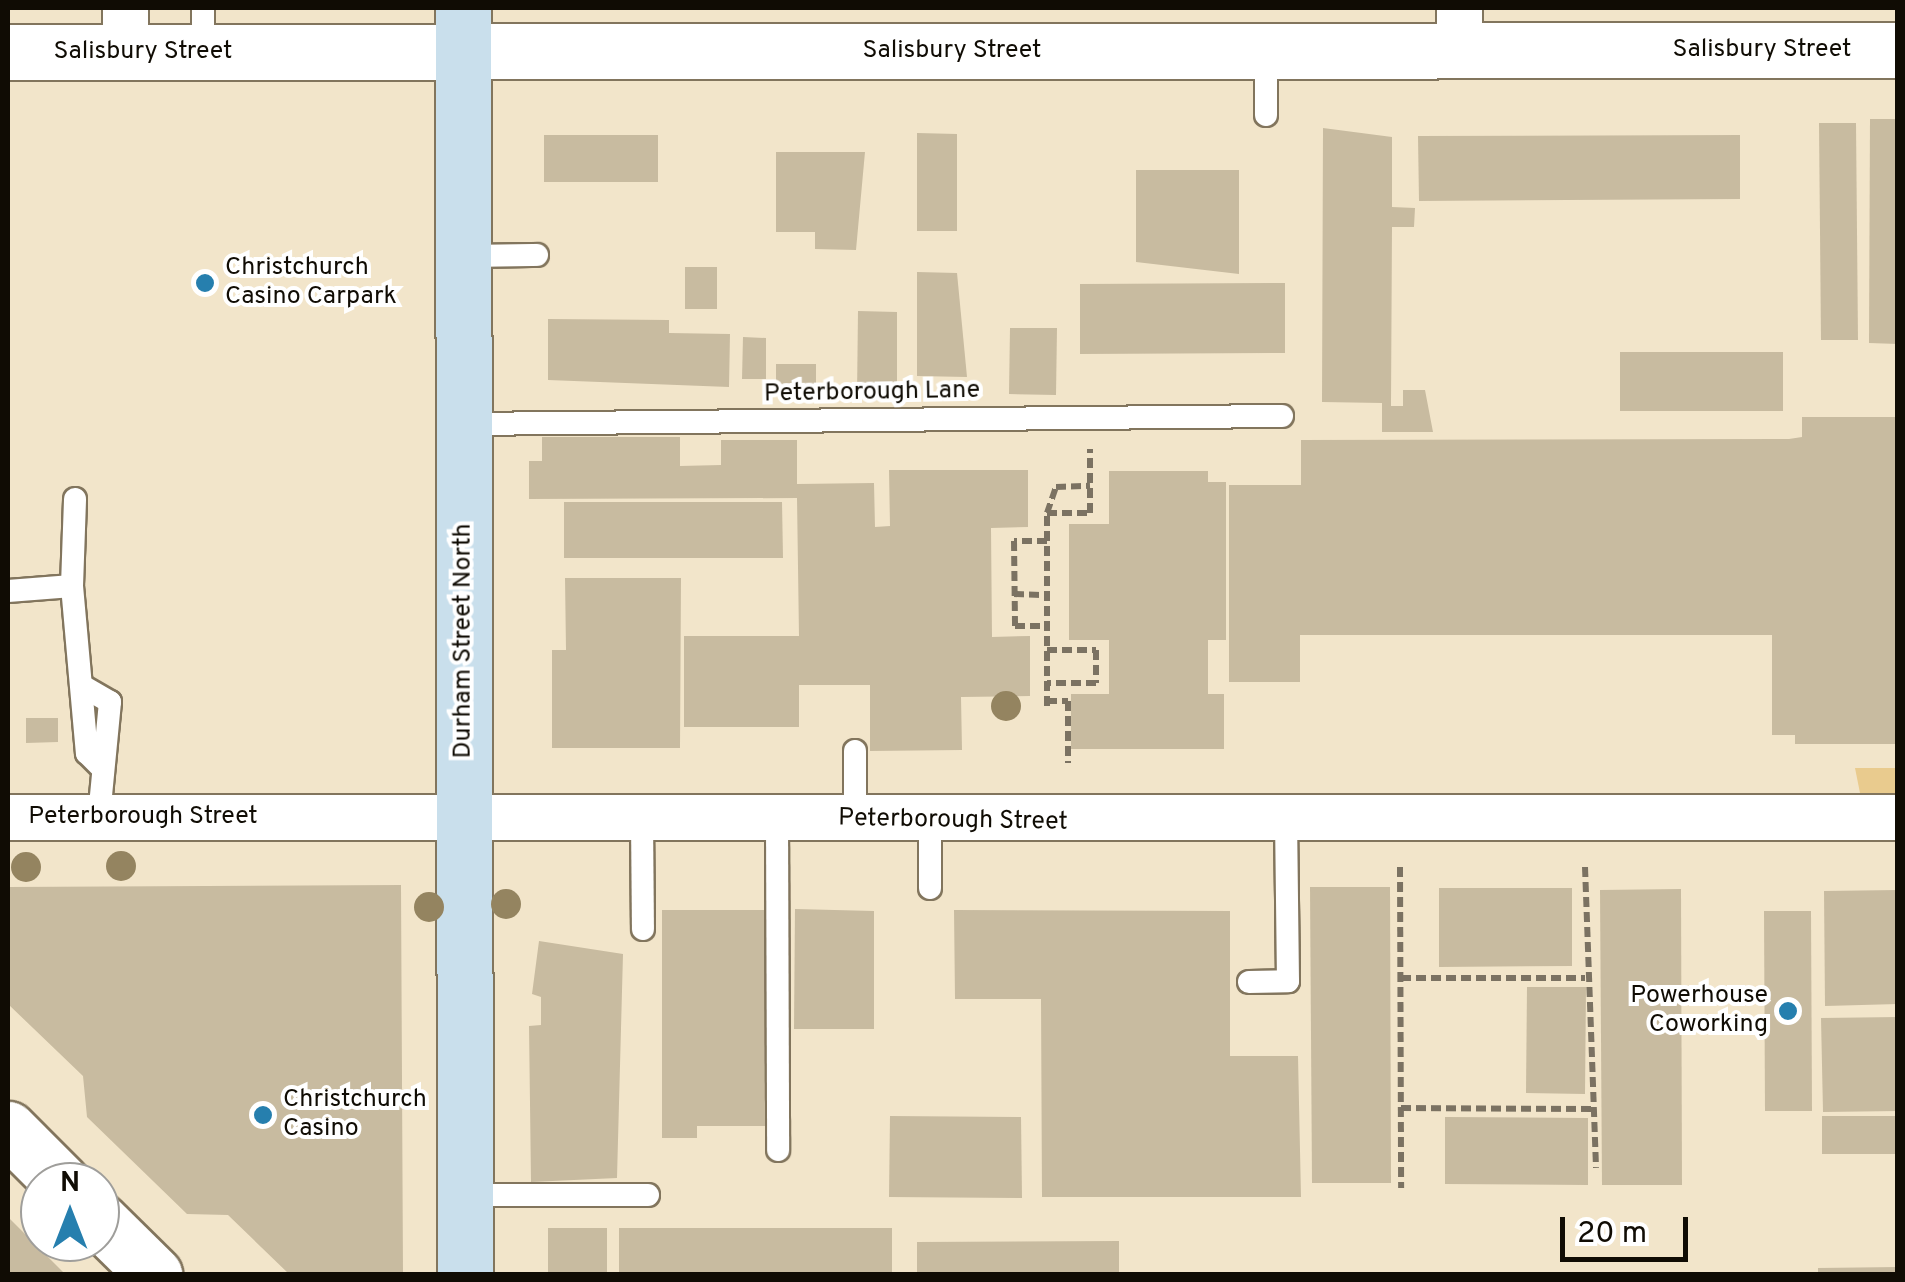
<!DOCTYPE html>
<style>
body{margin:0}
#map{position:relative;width:1905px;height:1282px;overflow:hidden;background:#f2e5ca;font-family:Overpass,sans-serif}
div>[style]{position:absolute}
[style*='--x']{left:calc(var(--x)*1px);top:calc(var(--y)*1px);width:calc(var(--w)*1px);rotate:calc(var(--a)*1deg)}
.green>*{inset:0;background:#e9cb8e}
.building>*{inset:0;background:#c8bba0}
.path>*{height:6px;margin-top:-3px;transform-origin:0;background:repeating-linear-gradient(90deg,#7b7262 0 10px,transparent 0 15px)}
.roads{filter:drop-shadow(2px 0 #82755d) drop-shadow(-2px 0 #82755d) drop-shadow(0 2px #82755d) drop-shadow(0 -2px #82755d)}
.service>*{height:22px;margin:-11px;padding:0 11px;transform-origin:11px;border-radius:11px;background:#fff}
.minor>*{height:45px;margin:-22.5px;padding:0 22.5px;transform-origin:22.5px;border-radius:22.5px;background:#fff}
.tertiary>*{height:55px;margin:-27.5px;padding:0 27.5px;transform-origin:27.5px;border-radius:27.5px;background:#fff}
.secondary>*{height:55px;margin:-27.5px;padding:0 27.5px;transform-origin:27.5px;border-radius:27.5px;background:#c9dfec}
.trees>*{width:30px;height:30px;margin:-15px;border-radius:50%;background:#948460}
.dots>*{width:28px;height:28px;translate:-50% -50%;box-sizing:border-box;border:5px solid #fff;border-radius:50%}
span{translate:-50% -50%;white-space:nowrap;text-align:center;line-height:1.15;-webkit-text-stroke:8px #fff;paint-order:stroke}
.street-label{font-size:25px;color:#100c04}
.poi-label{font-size:25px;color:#100c04}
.left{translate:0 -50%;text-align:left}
.right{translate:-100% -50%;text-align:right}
.frame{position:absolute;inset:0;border:10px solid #100c04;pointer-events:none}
.north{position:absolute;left:20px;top:1162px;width:100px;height:100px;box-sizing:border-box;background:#fff;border:2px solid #9f9e9b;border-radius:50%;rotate:0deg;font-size:28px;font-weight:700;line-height:40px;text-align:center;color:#100c04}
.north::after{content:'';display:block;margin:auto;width:35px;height:45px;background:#267fae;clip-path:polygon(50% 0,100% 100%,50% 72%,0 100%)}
.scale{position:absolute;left:1560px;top:1217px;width:128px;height:45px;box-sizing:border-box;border:5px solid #100c04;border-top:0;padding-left:12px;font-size:30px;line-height:35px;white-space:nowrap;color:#100c04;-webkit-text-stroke:8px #fff;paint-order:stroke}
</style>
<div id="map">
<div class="green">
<i style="clip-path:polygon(1855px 768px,1897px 768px,1897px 797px,1861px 798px)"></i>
</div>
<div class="building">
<i style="clip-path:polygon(1870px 119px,1898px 119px,1898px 344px,1869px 343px)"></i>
<i style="clip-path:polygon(1819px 123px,1856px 123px,1858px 340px,1821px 340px)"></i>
<i style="clip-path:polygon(1323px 128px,1392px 137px,1392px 207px,1415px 208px,1414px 227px,1392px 227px,1391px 406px,1403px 406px,1403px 390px,1425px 390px,1433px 432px,1382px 432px,1382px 403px,1322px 402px)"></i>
<i style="clip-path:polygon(917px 133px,957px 134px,957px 231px,917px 231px)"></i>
<i style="clip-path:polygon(544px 135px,658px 135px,658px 182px,544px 182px)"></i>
<i style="clip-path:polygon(1740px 135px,1740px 199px,1419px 201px,1418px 136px)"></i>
<i style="clip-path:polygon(776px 152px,865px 152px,856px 250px,815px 249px,815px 232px,776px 232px)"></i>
<i style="clip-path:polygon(1136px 170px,1239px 170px,1239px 274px,1136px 262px)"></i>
<i style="clip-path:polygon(685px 267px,717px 267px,717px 309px,685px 309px)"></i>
<i style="clip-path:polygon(917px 272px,957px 273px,967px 377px,917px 376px)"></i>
<i style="clip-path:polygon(1285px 283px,1285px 353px,1080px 354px,1080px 284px)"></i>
<i style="clip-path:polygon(858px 311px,897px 312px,897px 397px,857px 396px)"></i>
<i style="clip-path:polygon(548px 319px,669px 320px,669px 333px,730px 334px,729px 387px,548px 380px)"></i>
<i style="clip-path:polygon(1010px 328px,1057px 328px,1056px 395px,1009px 394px)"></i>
<i style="clip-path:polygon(743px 337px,766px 338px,766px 379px,742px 379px)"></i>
<i style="clip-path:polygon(1620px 352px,1783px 352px,1783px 411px,1620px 411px)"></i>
<i style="clip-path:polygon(776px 364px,816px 364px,816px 394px,776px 393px)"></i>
<i style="clip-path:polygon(1802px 417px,1898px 417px,1898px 744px,1795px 744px,1795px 735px,1772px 735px,1772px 635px,1300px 635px,1300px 682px,1229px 682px,1229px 485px,1301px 485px,1301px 440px,1789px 439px,1802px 437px)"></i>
<i style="clip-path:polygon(542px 437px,680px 437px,680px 466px,721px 465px,721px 440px,797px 440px,797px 484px,874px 483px,875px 527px,890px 526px,889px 470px,1028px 470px,1028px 527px,991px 528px,992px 637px,1030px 636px,1030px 696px,961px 697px,962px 750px,870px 751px,870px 685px,799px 685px,799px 727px,684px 727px,684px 636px,799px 636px,797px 498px,529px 499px,529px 461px,542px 461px)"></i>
<i style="clip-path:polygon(1109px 471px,1208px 471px,1208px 482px,1226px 482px,1226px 640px,1208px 640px,1208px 694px,1224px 694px,1224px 749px,1071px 749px,1071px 694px,1109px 694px,1109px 640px,1069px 640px,1069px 524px,1109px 524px)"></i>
<i style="clip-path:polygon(564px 502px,782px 502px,783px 558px,564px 558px)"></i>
<i style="clip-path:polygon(565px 578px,681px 578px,680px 748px,552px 748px,552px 650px,566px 650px)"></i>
<i style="clip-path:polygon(26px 718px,58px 718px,58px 742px,26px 743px)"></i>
<i style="clip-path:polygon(401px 885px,403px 1274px,289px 1274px,228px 1215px,187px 1214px,87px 1117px,83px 1076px,8px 1004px,8px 887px)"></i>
<i style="clip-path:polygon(1310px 887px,1390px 887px,1391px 1183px,1312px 1183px)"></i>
<i style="clip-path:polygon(1439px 888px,1572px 888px,1572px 966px,1439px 967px)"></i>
<i style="clip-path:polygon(1681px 889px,1682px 1185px,1602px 1185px,1600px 890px)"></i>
<i style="clip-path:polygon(1898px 890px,1898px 1004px,1825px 1006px,1824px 891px)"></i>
<i style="clip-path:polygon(795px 909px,874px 911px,874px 1029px,794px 1029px)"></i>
<i style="clip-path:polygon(662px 910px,768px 910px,768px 1126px,697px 1126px,697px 1138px,662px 1138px)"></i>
<i style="clip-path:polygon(954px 910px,1230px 911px,1230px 1056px,1298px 1056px,1301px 1197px,1042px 1197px,1041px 999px,955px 999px)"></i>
<i style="clip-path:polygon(1764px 911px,1811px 911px,1812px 1111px,1765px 1111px)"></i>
<i style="clip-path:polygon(539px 941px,623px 954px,617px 1178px,531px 1182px,529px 1026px,541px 1025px,541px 997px,532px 994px)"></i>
<i style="clip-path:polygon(1527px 987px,1586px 987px,1585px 1094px,1526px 1093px)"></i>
<i style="clip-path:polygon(1898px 1017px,1898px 1111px,1823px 1112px,1821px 1018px)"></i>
<i style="clip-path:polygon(890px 1116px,1021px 1117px,1022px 1198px,889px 1197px)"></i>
<i style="clip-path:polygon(1822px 1116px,1898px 1116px,1898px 1154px,1822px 1154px)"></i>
<i style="clip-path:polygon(1445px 1117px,1588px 1118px,1588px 1185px,1445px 1184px)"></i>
<i style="clip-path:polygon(8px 1217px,65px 1274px,8px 1274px)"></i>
<i style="clip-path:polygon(548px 1228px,607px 1228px,607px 1274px,548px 1274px)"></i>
<i style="clip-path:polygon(619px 1228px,892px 1228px,892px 1274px,619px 1274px)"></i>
<i style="clip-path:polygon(1119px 1241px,1119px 1274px,917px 1274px,917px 1242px)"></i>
<i style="clip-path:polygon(1898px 1267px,1898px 1274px,1818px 1274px,1818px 1268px)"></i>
</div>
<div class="path">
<i style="--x:1047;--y:513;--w:28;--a:-71"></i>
<i style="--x:1056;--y:487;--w:34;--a:-2"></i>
<i style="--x:1047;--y:541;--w:33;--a:180"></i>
<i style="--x:1014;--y:541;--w:85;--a:89.3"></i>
<i style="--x:1015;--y:626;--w:32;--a:0"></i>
<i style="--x:1014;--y:594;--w:33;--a:2"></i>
<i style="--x:1047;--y:650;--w:49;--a:0"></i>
<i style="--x:1096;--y:650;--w:33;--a:90"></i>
<i style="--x:1096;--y:683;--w:49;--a:180"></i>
<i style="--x:1047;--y:701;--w:21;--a:0"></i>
<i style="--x:1068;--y:701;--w:62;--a:90"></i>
<i style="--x:1047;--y:706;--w:193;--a:-90"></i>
<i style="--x:1047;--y:513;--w:43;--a:0"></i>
<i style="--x:1090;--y:513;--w:64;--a:-90"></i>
<i style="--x:1400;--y:867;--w:321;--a:89.8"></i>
<i style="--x:1585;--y:867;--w:301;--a:87.9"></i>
<i style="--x:1401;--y:978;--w:184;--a:0"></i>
<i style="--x:1401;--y:1108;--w:195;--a:0.3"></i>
</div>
<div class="roads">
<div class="service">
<i style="--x:1266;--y:50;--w:65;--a:90"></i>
<i style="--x:203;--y:52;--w:44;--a:-90"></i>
<i style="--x:464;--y:256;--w:73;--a:-0.8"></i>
<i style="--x:464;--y:424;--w:818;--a:-0.56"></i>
<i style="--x:72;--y:586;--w:87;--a:-88"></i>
<i style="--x:8;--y:591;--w:64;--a:-4.5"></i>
<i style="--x:72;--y:586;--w:168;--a:84.9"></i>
<i style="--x:87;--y:753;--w:17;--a:45"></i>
<i style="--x:84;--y:687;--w:30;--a:30"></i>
<i style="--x:110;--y:702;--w:116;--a:95.5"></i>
<i style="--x:855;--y:751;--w:69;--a:90"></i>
<i style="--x:642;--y:819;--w:110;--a:89.5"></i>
<i style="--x:777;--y:819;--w:331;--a:89.8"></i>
<i style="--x:930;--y:821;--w:67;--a:90"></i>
<i style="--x:1249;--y:982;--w:39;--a:-1"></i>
<i style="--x:1288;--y:981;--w:159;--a:-90.7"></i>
<i style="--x:465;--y:1195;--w:183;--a:0"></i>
</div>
<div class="minor">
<i style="--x:125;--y:8;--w:44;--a:90"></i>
<i style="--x:1459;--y:8;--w:42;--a:90"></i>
<i style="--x:8;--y:817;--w:1890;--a:0"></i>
</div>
<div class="tertiary">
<i style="--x:8;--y:52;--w:1890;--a:-0.06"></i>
<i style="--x:8;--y:1129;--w:75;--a:45"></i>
<i style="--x:100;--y:1221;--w:76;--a:44.5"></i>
</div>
<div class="secondary">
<i style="--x:463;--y:8;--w:1266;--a:89.91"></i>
</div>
</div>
<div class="trees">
<i style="left:1006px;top:706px"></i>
<i style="left:121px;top:866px"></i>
<i style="left:26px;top:867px"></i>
<i style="left:506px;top:904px"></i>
<i style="left:429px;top:907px"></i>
</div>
<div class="dots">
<i style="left:205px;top:283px;background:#267fae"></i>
<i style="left:1788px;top:1011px;background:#267fae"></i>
<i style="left:263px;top:1115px;background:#267fae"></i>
</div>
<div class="street-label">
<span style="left:1762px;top:50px">Salisbury Street</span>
<span style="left:952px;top:51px">Salisbury Street</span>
<span style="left:143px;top:52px">Salisbury Street</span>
<span style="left:872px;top:393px;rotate:-1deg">Peterborough Lane</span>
<span style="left:464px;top:641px;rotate:-90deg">Durham Street North</span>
<span style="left:143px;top:817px">Peterborough Street</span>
<span style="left:953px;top:821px;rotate:1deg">Peterborough Street</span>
</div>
<div class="poi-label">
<span class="left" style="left:225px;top:283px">Christchurch<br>Casino Carpark</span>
<span class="right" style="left:1768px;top:1011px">Powerhouse<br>Coworking</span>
<span class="left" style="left:283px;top:1115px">Christchurch<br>Casino</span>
</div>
<div class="frame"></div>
<div class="north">N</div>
<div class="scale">20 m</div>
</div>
